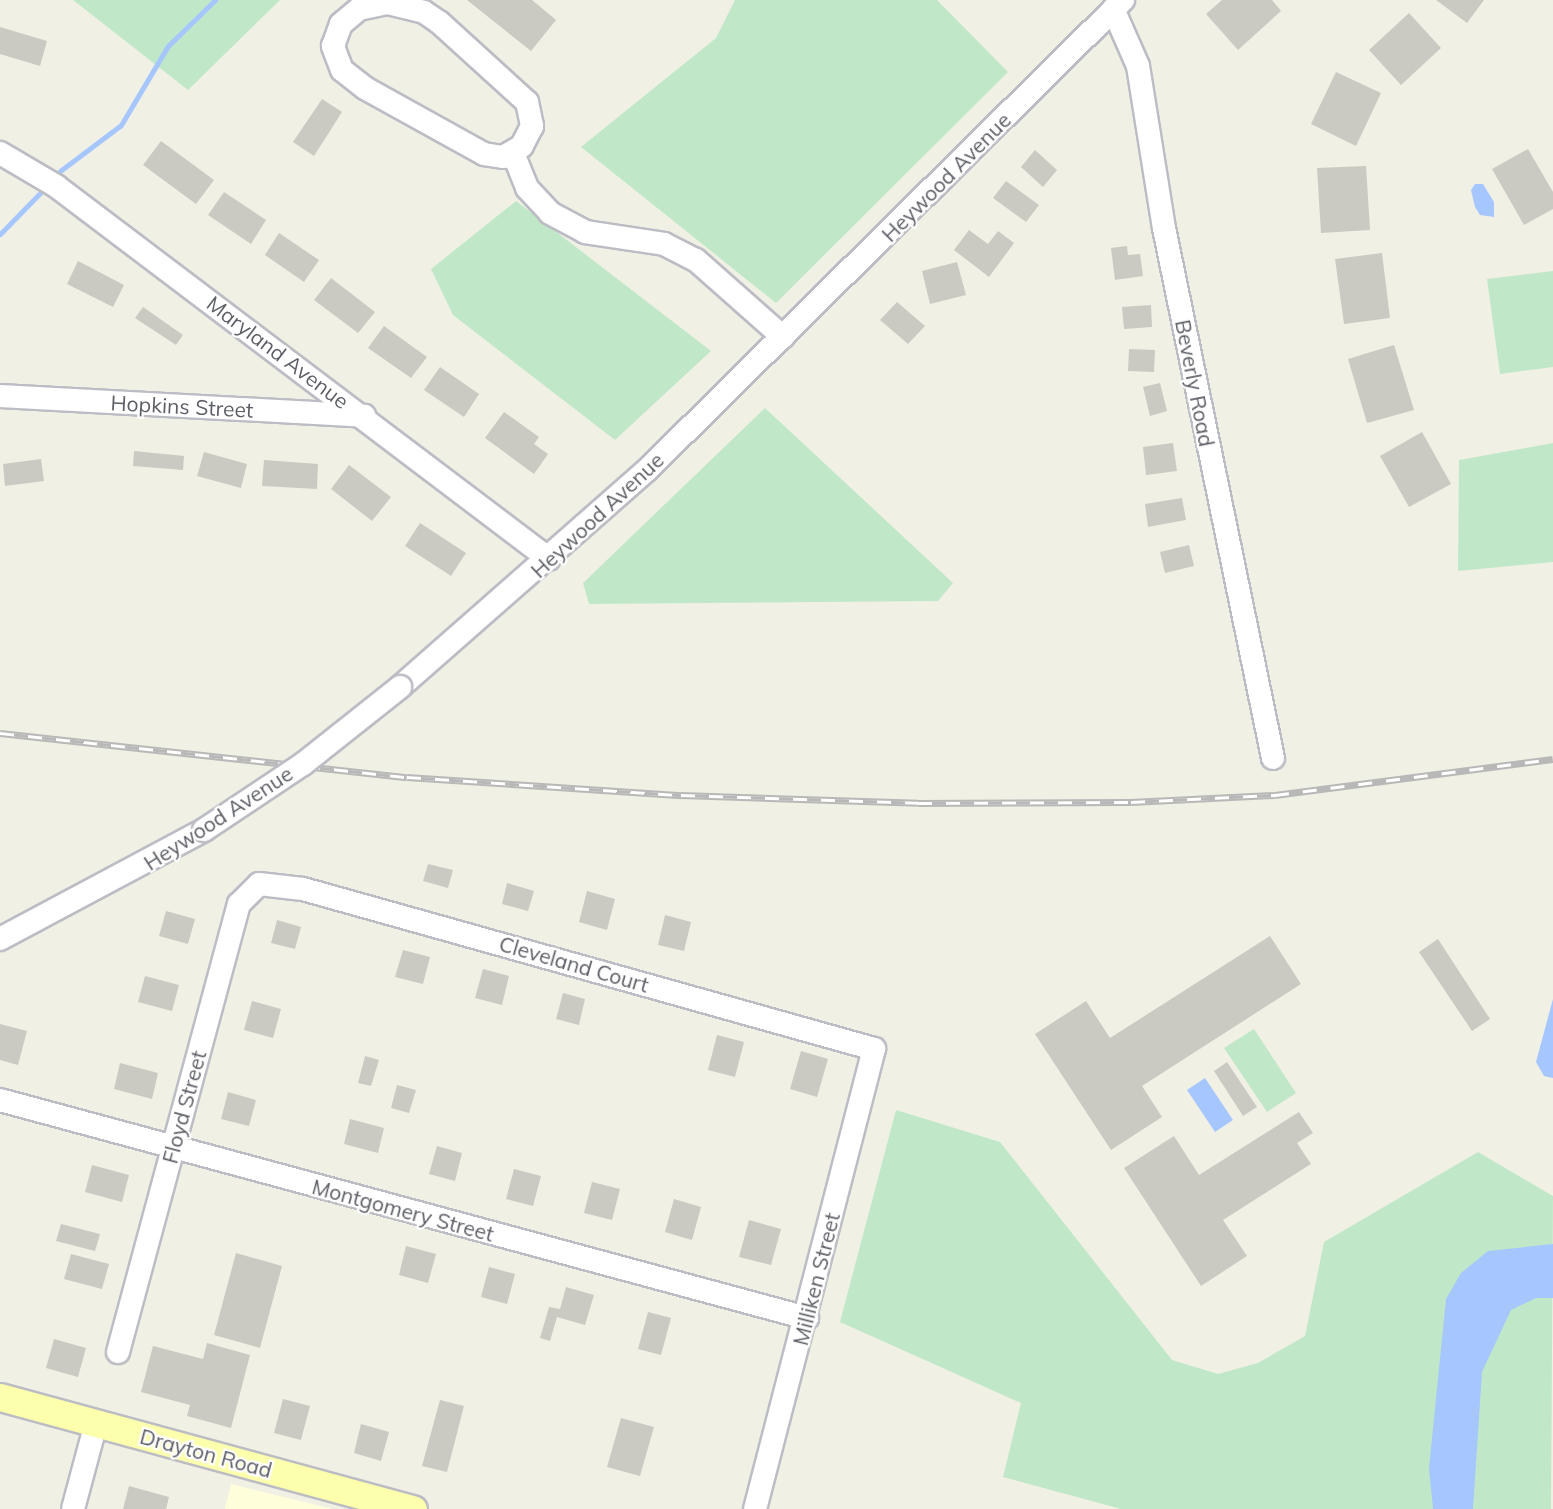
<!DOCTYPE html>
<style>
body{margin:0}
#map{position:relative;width:1553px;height:1509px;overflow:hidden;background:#f0f0e5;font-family:Mulish,sans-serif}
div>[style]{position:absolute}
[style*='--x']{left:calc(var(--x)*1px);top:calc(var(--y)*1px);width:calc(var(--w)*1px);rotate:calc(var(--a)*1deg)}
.commercial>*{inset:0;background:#fffedb}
.green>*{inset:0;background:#c0e8c8}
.water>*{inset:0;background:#a6c6ff}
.stream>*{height:5px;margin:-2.5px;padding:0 2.5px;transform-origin:2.5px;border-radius:2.5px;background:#a6c6ff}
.building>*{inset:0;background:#cbcac2}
.roads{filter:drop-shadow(2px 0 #bcbdc4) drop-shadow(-2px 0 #bcbdc4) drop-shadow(0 2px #bcbdc4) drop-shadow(0 -2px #bcbdc4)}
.minor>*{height:22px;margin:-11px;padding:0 11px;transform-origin:11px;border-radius:11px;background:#fff}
.major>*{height:27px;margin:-13.5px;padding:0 13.5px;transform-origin:13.5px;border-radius:13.5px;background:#fcffab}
.rail>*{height:7px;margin-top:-3.5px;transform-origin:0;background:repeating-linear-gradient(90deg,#fff 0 14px,#b8b8b9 0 28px);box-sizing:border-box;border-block:2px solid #b8b8b9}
.bridges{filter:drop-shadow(2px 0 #bcbdc4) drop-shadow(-2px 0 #bcbdc4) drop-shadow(0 2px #bcbdc4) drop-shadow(0 -2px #bcbdc4)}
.minor-bridge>*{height:22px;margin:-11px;padding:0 11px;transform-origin:11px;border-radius:11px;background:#fff}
span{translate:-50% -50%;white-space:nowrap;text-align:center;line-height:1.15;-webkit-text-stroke:4.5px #fff;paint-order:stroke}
.street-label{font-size:21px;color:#5d5f66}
</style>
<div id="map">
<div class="commercial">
<i style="clip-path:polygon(231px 1484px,333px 1509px,225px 1509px)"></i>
</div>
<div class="green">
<i style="clip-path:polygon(73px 0,280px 0,188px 90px)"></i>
<i style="clip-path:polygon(735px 0,937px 0,1008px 72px,776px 303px,581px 147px,716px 38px)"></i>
<i style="clip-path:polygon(516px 201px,711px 351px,615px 440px,453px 315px,431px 269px)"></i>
<i style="clip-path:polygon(1553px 271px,1553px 367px,1500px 374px,1487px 279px)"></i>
<i style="clip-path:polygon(765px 408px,953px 583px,938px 601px,589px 604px,583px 583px)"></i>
<i style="clip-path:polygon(1553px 443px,1553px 562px,1458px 571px,1459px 460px)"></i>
<i style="clip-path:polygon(1254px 1029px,1296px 1093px,1267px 1112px,1224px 1048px)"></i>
<i style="clip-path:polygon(896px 1110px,1000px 1142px,1172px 1360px,1218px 1374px,1258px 1363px,1305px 1336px,1324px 1242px,1478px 1152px,1553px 1196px,1551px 1509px,1121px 1509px,1003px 1477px,1021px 1403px,840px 1322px)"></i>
</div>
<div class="water">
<i style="clip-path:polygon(1475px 184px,1483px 184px,1494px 202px,1494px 217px,1480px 215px,1475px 207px,1471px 190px)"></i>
<i style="clip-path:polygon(1553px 999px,1553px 1078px,1544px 1076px,1536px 1062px)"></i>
<i style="clip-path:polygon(1205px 1078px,1233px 1120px,1215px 1132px,1187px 1090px)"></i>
<i style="clip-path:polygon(1553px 1244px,1553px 1298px,1536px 1298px,1511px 1310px,1482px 1372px,1473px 1509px,1433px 1509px,1429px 1468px,1446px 1299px,1461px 1273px,1488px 1251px)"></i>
</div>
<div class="stream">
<i style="--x:60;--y:171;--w:76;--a:-37"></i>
<i style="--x:121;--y:125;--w:92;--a:-59.3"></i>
<i style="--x:168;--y:46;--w:66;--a:-44.4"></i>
<i style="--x:0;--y:234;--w:57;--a:-45.7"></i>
</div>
<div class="building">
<i style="clip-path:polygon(467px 0,532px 0,556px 20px,531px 51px)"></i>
<i style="clip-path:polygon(1222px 0,1272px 0,1281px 11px,1238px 50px,1206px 14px)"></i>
<i style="clip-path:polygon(1436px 0,1484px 0,1467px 23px)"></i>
<i style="clip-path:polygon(1409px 13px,1441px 48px,1401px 85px,1369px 50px)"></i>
<i style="clip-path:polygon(0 27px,47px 41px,40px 66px,0 54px)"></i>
<i style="clip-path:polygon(1336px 72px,1381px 93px,1356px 146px,1311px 124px)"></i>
<i style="clip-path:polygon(322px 99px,342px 112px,314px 156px,293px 142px)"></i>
<i style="clip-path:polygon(161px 141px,214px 180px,196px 204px,143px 165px)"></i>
<i style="clip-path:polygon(1528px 149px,1553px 192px,1553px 209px,1524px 225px,1492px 169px)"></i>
<i style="clip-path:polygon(1035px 150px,1057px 170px,1043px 187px,1021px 167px)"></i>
<i style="clip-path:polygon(1366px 166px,1370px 230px,1321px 233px,1317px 168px)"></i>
<i style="clip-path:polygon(1006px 181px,1039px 205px,1026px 222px,993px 198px)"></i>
<i style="clip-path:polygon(224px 192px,266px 220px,251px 244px,208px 215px)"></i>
<i style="clip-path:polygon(969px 230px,988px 244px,998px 231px,1014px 243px,989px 277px,954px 250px)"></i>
<i style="clip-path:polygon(279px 233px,319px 260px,304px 282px,265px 255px)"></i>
<i style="clip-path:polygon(1127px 246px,1128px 255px,1140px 254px,1143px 276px,1115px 280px,1111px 248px)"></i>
<i style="clip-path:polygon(1382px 253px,1390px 318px,1344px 324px,1335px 259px)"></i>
<i style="clip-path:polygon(78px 261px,124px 285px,113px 307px,67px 284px)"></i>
<i style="clip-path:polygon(957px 262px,966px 295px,930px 304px,922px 271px)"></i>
<i style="clip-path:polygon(331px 278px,375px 312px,358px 333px,314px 300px)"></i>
<i style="clip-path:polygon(897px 302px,925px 326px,908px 344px,880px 320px)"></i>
<i style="clip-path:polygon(1151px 305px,1152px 327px,1124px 329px,1122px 307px)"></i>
<i style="clip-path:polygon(143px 307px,183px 335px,176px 345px,135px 318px)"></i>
<i style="clip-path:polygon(384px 326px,427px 357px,411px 378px,368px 348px)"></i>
<i style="clip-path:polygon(1394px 345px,1414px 410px,1367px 423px,1348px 359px)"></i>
<i style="clip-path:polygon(1129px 349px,1155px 350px,1154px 372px,1128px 371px)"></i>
<i style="clip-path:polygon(440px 367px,479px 394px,464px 417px,424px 390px)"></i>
<i style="clip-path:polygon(1160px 383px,1167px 411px,1150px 416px,1143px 387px)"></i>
<i style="clip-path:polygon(504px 412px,539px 437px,534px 444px,548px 454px,534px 474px,485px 438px)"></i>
<i style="clip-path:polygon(1422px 432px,1451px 484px,1409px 507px,1380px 456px)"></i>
<i style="clip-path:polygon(1173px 443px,1177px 471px,1146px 475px,1143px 447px)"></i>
<i style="clip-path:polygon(134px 451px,184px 456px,183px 470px,133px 466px)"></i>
<i style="clip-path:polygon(204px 452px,247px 464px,241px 488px,197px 476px)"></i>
<i style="clip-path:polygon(41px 459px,44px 481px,5px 486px,3px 464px)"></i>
<i style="clip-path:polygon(264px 460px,318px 464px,317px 489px,262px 486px)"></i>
<i style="clip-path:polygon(349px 465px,391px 497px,372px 521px,331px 489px)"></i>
<i style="clip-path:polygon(1182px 498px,1186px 520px,1148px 527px,1145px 504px)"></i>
<i style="clip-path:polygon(420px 523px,466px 553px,451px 576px,405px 546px)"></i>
<i style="clip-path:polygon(1189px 545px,1194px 566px,1165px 573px,1160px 552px)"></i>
<i style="clip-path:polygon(428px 864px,453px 870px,448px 888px,423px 881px)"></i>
<i style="clip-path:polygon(507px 883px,534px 891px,528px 911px,502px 904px)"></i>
<i style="clip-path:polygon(587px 891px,615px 899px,607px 930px,579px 922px)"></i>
<i style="clip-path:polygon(166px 911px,195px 919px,188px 944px,159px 936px)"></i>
<i style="clip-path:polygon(665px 915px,691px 922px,684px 951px,658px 945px)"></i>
<i style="clip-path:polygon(277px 920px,301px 927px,295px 949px,271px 943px)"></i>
<i style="clip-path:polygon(1270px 936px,1301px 984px,1142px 1086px,1162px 1117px,1111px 1150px,1035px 1034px,1086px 1001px,1110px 1038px)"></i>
<i style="clip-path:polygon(1438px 939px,1490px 1019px,1472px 1031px,1419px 952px)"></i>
<i style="clip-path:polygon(403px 950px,430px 957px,423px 984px,395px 977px)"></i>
<i style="clip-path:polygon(483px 969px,509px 976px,502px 1005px,475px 998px)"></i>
<i style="clip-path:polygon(145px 976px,179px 985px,172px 1011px,138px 1002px)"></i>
<i style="clip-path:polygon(563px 993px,585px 999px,579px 1025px,556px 1019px)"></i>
<i style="clip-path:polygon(252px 1001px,281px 1009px,273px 1038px,244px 1030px)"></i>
<i style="clip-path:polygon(0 1024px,27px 1031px,18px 1065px,0 1060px)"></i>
<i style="clip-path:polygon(717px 1035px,744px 1042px,735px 1077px,708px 1070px)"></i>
<i style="clip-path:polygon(801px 1051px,828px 1059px,817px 1097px,790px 1089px)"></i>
<i style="clip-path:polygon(365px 1056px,379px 1060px,371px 1086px,358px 1083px)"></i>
<i style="clip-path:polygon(1227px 1062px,1257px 1107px,1243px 1116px,1214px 1071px)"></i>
<i style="clip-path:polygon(120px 1063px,158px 1073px,152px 1099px,114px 1089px)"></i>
<i style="clip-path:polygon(397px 1085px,416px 1090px,409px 1113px,391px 1108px)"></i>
<i style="clip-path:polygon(228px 1092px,256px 1100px,249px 1126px,221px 1119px)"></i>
<i style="clip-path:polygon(1299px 1112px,1313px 1133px,1297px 1143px,1311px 1164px,1223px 1220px,1247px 1256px,1201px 1286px,1124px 1168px,1174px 1136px,1199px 1175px)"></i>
<i style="clip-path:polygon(350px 1119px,384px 1128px,378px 1153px,344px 1144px)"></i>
<i style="clip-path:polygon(437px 1146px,462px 1153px,455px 1181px,429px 1174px)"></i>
<i style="clip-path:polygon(92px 1165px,129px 1175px,122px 1202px,85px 1192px)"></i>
<i style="clip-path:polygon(514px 1169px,541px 1176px,533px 1206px,506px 1199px)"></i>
<i style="clip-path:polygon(592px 1182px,620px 1189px,612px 1220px,584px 1213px)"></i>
<i style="clip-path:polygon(674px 1199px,701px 1207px,692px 1240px,665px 1232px)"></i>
<i style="clip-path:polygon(749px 1220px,781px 1229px,771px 1265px,739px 1257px)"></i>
<i style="clip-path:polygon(61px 1224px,100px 1234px,95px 1251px,56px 1241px)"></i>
<i style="clip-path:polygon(406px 1246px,436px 1254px,428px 1283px,399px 1275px)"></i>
<i style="clip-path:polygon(236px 1253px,282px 1266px,260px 1348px,214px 1335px)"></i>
<i style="clip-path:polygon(71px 1254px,109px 1264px,102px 1289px,64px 1279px)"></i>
<i style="clip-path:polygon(489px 1267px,515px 1274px,507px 1304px,481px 1297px)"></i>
<i style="clip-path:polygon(566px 1287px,594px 1295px,585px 1325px,557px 1317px,550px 1341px,540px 1338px,549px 1307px,560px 1309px)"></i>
<i style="clip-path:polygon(648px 1312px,671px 1318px,661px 1355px,638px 1349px)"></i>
<i style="clip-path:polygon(54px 1339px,86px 1348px,78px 1377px,46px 1368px)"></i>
<i style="clip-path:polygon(207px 1343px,250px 1355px,231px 1428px,187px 1416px,190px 1405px,141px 1392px,153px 1346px,203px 1359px)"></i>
<i style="clip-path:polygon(283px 1399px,310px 1406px,301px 1440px,274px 1433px)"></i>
<i style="clip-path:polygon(440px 1400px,464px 1406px,447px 1472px,422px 1466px)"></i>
<i style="clip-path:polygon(621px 1418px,654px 1427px,640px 1476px,607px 1467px)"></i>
<i style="clip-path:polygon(361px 1424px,389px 1432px,381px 1461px,354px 1453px)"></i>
<i style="clip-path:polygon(129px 1486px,169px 1497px,166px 1509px,123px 1509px)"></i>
</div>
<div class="roads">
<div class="minor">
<i style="--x:388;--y:3;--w:37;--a:14"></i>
<i style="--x:424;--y:12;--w:18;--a:34"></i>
<i style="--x:439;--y:22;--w:119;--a:42.3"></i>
<i style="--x:527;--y:102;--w:25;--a:78"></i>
<i style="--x:532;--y:126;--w:22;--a:117"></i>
<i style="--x:522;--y:146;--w:22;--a:150"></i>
<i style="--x:503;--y:157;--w:19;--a:-171"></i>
<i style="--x:484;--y:154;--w:136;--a:-151"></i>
<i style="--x:365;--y:88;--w:29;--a:-142"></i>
<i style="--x:342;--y:70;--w:26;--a:-111"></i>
<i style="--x:333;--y:46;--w:23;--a:-70"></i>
<i style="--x:341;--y:24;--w:23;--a:-40"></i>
<i style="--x:359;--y:9;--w:30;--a:-12"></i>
<i style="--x:1113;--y:9;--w:62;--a:66.3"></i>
<i style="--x:1138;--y:66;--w:164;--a:80.9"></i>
<i style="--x:1164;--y:228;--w:541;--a:78.38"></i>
<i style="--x:0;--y:153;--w:65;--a:30.5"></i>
<i style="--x:56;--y:186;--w:618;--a:37.11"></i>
<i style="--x:513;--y:153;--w:38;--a:68"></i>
<i style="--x:527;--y:188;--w:34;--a:47"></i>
<i style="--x:550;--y:213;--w:40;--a:28"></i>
<i style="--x:585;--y:232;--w:80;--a:8.6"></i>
<i style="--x:664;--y:244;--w:36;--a:27"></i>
<i style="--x:696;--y:260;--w:116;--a:41.5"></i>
<i style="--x:0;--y:396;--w:365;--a:3.1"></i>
<i style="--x:400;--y:687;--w:329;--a:-41.3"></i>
<i style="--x:647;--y:470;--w:669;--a:-44.64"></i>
<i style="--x:0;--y:939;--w:231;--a:-28.1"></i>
<i style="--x:0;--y:1100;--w:836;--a:15.12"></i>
<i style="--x:118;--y:1352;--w:464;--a:-74.9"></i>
<i style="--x:239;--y:904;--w:28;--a:-45"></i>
<i style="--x:259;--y:884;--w:44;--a:6.5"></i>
<i style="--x:303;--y:889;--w:593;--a:15.65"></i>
<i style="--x:874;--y:1049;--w:475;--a:104.5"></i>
<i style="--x:73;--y:1509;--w:89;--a:-75"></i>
</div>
<div class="major">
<i style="--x:0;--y:1397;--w:428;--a:15.2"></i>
</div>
</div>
<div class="rail">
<i style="--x:0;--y:733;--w:409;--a:6.2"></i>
<i style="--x:407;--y:777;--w:275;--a:3.8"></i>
<i style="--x:681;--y:795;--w:237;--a:1.9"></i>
<i style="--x:918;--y:803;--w:213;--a:-0.3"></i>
<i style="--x:1131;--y:802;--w:144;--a:-2.8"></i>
<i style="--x:1275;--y:795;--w:280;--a:-7.4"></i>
</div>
<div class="bridges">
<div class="minor-bridge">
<i style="--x:204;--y:830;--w:119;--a:-33.7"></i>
<i style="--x:303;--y:764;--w:124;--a:-38.4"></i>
</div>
</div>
<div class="street-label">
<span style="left:946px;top:177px;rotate:-45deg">Heywood Avenue</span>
<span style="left:278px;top:352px;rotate:37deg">Maryland Avenue</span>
<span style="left:1195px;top:383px;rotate:79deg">Beverly Road</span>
<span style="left:182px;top:406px;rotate:3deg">Hopkins Street</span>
<span style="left:597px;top:515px;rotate:-43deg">Heywood Avenue</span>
<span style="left:218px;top:818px;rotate:-33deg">Heywood Avenue</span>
<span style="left:574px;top:964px;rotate:16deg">Cleveland Court</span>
<span style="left:184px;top:1107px;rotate:-75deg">Floyd Street</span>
<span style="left:403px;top:1210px;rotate:15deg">Montgomery Street</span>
<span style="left:816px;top:1279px;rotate:-76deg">Milliken Street</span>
<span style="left:206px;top:1453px;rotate:15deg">Drayton Road</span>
</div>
</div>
